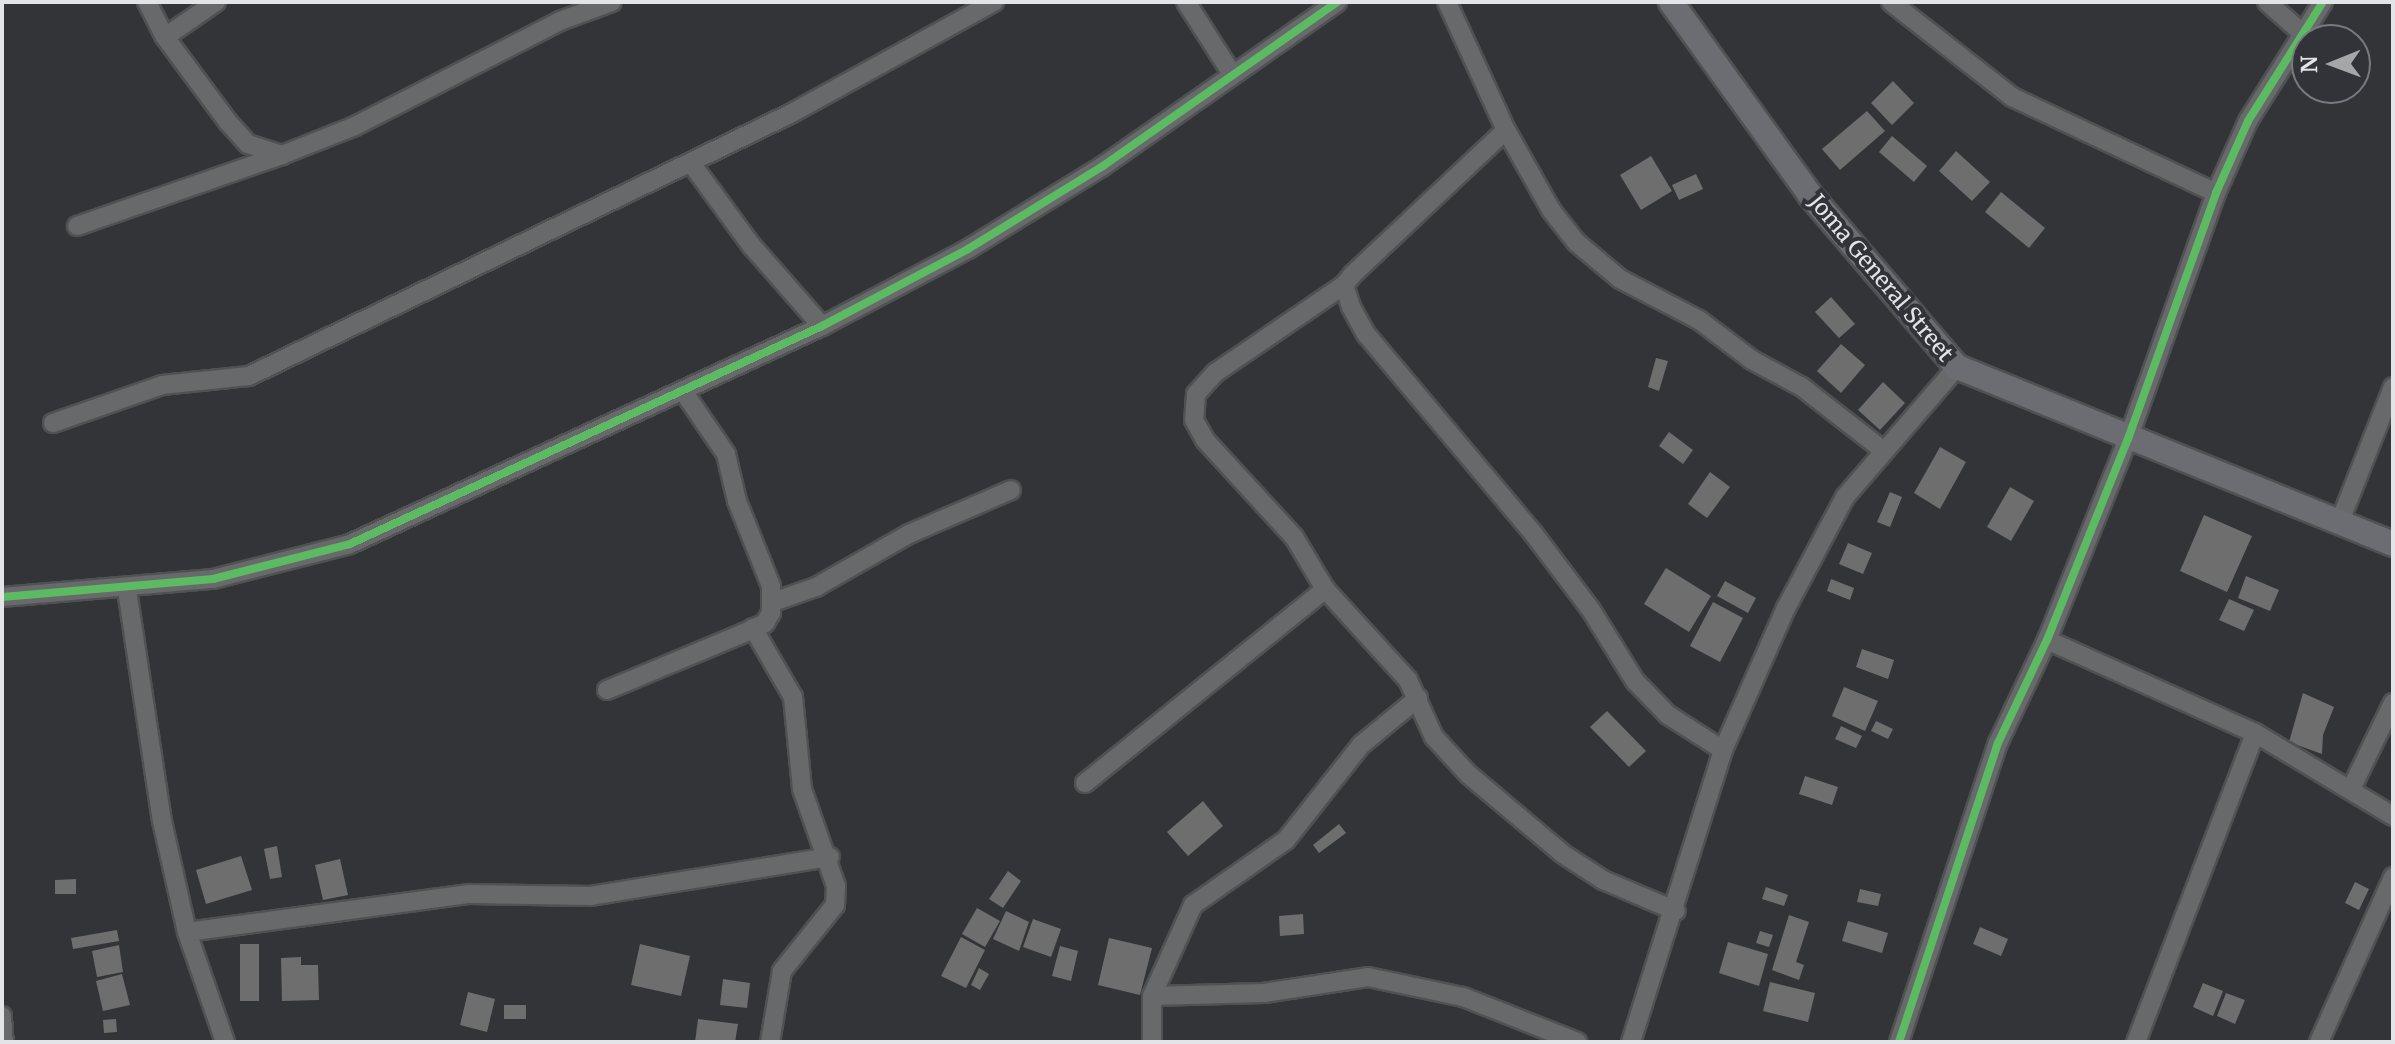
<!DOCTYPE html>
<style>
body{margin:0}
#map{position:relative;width:2395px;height:1044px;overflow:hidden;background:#333437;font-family:Merriweather,serif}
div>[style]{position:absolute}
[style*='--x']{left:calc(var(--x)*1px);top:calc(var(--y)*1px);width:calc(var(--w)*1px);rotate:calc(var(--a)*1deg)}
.building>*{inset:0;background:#6e6e6f}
.roads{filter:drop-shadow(2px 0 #505153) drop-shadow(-2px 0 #505153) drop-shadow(0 2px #505153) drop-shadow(0 -2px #505153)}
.street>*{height:18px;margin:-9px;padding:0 9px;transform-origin:9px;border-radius:9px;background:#68696b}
.secondary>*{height:24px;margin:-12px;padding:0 12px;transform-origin:12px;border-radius:12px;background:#6b6d72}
.cycleway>*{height:8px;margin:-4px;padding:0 4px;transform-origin:4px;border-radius:4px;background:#5cba63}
span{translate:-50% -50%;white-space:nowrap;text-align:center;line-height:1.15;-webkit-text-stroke:8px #313339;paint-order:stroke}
.street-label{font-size:22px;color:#e3e4e8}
.frame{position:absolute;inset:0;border:4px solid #e3e4e8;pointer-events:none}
.north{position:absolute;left:2291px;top:24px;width:80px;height:80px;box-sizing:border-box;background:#313339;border:2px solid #787a7f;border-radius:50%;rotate:269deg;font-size:22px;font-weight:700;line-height:32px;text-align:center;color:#e3e4e8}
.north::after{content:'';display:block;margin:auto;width:28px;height:36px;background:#a5a6aa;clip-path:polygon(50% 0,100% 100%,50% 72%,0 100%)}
</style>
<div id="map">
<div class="building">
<i style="clip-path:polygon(1893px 81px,1914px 103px,1892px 125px,1871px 103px)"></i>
<i style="clip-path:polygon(1867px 111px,1885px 131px,1840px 170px,1822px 149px)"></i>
<i style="clip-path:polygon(1892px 136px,1927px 166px,1914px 182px,1879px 152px)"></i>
<i style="clip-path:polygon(1956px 151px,1990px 182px,1972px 201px,1939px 171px)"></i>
<i style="clip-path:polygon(1651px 156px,1672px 191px,1641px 210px,1620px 175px)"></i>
<i style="clip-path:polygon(1696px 174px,1703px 189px,1679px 200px,1672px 185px)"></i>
<i style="clip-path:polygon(2001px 192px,2045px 228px,2029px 248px,1985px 212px)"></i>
<i style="clip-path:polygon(1831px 297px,1855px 324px,1839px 338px,1815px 312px)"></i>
<i style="clip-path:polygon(1841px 344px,1865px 365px,1841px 393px,1817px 371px)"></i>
<i style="clip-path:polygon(1656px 358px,1668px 361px,1659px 391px,1648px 387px)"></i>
<i style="clip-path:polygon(1883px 382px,1905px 403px,1880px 430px,1858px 410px)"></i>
<i style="clip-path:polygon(1669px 432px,1693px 450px,1683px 464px,1659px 446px)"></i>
<i style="clip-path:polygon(1940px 447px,1966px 462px,1940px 509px,1914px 493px)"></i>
<i style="clip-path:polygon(1710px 472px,1730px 487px,1707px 518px,1688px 504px)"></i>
<i style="clip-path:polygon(2010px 487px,2034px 501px,2011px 541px,1987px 527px)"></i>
<i style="clip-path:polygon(1890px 492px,1902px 497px,1890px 527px,1877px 522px)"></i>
<i style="clip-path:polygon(2204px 515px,2252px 536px,2227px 592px,2180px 571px)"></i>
<i style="clip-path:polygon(1848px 543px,1872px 553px,1863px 574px,1839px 564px)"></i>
<i style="clip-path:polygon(1666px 568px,1711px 596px,1689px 632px,1644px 604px)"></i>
<i style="clip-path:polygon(2246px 576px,2279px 590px,2270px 611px,2238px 598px)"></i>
<i style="clip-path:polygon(1831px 579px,1854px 588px,1850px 600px,1827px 591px)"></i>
<i style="clip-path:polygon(1725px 581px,1756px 598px,1748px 613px,1717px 596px)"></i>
<i style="clip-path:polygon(2229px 599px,2254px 610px,2244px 631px,2219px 620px)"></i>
<i style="clip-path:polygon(1713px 602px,1743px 618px,1720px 662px,1690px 646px)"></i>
<i style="clip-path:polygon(1862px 649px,1894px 660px,1888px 679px,1856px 667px)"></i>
<i style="clip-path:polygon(1844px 687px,1878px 701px,1865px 731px,1832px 716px)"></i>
<i style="clip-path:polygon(2303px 693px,2334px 707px,2323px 735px,2322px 754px,2289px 742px)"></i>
<i style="clip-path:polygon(1607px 711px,1646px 751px,1629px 767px,1590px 727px)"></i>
<i style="clip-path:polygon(1876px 721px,1893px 729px,1888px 739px,1871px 731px)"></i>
<i style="clip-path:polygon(1841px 726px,1862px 736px,1856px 748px,1835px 739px)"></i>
<i style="clip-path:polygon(1805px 776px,1838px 787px,1832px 805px,1799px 794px)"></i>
<i style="clip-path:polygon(1203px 801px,1223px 826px,1188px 856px,1167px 832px)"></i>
<i style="clip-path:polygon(1339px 824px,1346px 833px,1319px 853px,1313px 845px)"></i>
<i style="clip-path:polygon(277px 846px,282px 877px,270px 879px,264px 849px)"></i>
<i style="clip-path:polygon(241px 856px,252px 890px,206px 904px,196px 870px)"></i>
<i style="clip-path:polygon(340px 859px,348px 895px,323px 900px,315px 865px)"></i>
<i style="clip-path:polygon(1008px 871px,1021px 881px,1003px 908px,989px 899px)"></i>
<i style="clip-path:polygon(76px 879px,76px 894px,55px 894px,55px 880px)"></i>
<i style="clip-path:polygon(2355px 882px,2369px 889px,2359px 910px,2345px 903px)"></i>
<i style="clip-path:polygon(1766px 887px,1788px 895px,1784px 906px,1762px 899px)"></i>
<i style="clip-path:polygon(1860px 889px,1881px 894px,1878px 906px,1857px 902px)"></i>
<i style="clip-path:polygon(977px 908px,1000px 921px,985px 947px,962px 934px)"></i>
<i style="clip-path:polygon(1006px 911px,1029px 922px,1019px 951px,993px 939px)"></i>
<i style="clip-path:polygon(1303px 914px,1304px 934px,1280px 936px,1279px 916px)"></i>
<i style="clip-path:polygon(1789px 915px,1809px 922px,1796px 962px,1804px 965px,1799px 980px,1772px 970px)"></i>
<i style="clip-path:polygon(1033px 919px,1061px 929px,1051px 957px,1023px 947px)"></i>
<i style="clip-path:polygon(1848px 921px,1888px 933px,1882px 953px,1842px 941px)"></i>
<i style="clip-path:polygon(1980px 927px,2008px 939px,2001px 956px,1973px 944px)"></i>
<i style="clip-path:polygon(117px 930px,119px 941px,73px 949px,71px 938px)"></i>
<i style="clip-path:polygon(1760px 931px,1773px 935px,1769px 947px,1756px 943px)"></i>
<i style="clip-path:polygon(961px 937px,985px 950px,966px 988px,941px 976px)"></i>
<i style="clip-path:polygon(1109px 938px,1152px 948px,1140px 995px,1098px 985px)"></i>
<i style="clip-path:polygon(1728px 942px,1768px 954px,1759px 986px,1719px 973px)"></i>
<i style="clip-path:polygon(240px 944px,259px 944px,259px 1001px,240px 1001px)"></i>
<i style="clip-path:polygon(640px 944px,690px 956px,681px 996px,631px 985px)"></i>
<i style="clip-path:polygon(119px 945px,123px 972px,97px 977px,92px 951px)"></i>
<i style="clip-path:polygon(1060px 946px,1078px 951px,1071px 981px,1052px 976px)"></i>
<i style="clip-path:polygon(301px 957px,301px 965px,318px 965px,319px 1000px,282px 1001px,281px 958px)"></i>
<i style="clip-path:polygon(979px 968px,989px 974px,980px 990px,971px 985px)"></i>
<i style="clip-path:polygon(122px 974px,130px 1005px,103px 1011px,96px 981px)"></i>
<i style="clip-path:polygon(723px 979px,750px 983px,747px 1008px,720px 1005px)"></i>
<i style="clip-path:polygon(1770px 982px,1815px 993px,1808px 1022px,1763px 1011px)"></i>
<i style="clip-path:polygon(2203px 983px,2223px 991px,2213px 1016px,2193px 1007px)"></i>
<i style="clip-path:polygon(468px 992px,495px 999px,487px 1032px,460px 1025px)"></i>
<i style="clip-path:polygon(2226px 993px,2245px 1000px,2235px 1024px,2217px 1016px)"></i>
<i style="clip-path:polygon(504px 1005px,526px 1005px,526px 1019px,504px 1019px)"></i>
<i style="clip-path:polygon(116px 1019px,117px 1032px,104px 1033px,103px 1020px)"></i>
<i style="clip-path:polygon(698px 1019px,738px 1024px,735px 1042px,695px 1042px)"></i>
</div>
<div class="roads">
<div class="street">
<i style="--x:147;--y:2;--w:39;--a:63"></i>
<i style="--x:165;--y:37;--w:106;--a:53.5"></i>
<i style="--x:228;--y:122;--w:30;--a:48"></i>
<i style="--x:248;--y:144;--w:36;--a:18"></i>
<i style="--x:282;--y:155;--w:79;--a:-21.7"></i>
<i style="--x:355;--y:126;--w:230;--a:-27.1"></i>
<i style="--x:560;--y:21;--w:55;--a:-20.1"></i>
<i style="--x:1186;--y:2;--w:85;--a:57.4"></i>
<i style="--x:1447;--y:2;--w:141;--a:65.3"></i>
<i style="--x:1506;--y:130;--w:92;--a:60.6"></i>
<i style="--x:1551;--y:210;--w:41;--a:52"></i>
<i style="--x:1576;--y:242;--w:57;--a:40.1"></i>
<i style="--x:1620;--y:279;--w:89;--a:27.4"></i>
<i style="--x:1699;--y:320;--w:66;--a:37"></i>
<i style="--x:1752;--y:360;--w:57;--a:28.4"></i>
<i style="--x:1802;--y:387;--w:104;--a:38"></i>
<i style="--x:1891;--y:2;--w:154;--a:38.1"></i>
<i style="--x:2012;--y:97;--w:225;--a:25.2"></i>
<i style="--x:2267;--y:2;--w:45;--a:41.4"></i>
<i style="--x:165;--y:37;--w:62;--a:-34.5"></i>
<i style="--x:1506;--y:130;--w:210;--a:136.7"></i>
<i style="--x:1353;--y:274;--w:14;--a:129"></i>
<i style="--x:1344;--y:285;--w:23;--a:72"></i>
<i style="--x:1351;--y:307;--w:31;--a:61"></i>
<i style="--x:1366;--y:334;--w:260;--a:50"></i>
<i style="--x:1533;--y:533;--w:96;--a:53"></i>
<i style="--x:1591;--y:610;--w:84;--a:58.2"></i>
<i style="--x:1635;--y:681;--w:47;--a:45.9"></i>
<i style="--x:1668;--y:715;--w:65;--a:32.5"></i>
<i style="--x:691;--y:163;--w:102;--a:53.8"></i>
<i style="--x:751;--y:245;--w:108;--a:48.8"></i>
<i style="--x:77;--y:226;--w:217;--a:-19.1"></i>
<i style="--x:1344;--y:285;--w:156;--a:145.7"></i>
<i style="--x:1215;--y:373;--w:28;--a:132"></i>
<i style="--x:1196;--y:394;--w:26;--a:94"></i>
<i style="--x:1194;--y:420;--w:23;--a:61"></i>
<i style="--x:1205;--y:440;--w:132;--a:47.5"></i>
<i style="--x:1294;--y:537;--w:61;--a:59.2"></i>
<i style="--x:1325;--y:589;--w:123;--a:47.6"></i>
<i style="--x:1408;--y:680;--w:63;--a:65.5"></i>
<i style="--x:1434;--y:737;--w:50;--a:47.4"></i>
<i style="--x:1468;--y:774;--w:124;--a:40.1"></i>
<i style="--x:1563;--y:854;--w:48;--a:33"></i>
<i style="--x:1603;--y:880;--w:79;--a:23"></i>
<i style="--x:53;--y:423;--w:115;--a:-19.2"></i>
<i style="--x:162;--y:385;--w:87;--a:-5.9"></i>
<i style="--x:249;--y:376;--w:601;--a:-25.84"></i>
<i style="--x:790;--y:114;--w:233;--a:-28.8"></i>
<i style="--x:2340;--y:521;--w:144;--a:-68.4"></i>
<i style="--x:127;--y:590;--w:234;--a:81.4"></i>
<i style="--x:162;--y:821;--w:114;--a:77.3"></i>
<i style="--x:187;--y:932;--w:116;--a:70.9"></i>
<i style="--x:2;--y:597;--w:212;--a:-4.9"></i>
<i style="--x:213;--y:579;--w:141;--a:-14.3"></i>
<i style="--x:350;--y:544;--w:520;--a:-24.79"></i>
<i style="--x:822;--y:326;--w:165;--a:-27.8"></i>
<i style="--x:968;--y:249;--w:158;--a:-31.6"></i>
<i style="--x:1103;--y:166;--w:286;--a:-35"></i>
<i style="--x:773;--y:602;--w:46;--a:-19.2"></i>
<i style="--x:816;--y:587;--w:107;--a:-29.7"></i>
<i style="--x:909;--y:534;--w:111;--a:-23.3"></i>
<i style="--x:753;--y:628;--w:80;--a:59.9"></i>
<i style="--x:793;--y:697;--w:92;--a:84.4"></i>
<i style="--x:802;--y:789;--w:103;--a:70.7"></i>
<i style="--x:836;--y:886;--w:19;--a:93"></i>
<i style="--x:835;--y:905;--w:85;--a:128.8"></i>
<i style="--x:782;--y:971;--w:72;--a:99.6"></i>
<i style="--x:2047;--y:640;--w:228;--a:24.1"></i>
<i style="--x:2255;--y:733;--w:161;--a:31"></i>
<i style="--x:607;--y:690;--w:148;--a:-22.6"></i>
<i style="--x:744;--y:633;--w:23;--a:-25"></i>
<i style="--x:765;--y:623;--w:12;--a:-59"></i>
<i style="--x:771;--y:613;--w:27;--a:-90"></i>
<i style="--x:771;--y:586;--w:92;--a:-111.8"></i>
<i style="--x:737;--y:501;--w:48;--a:-103.2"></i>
<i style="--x:726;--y:454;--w:76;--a:-124.3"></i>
<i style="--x:1085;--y:783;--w:309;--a:-38.9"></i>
<i style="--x:2351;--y:789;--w:96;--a:-64"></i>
<i style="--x:187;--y:932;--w:285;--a:-7.7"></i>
<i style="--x:469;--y:894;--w:122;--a:0.9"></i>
<i style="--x:591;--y:896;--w:242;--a:-9.3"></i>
<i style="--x:1152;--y:996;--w:112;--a:-1.5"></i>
<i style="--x:1264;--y:993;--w:105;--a:-8.7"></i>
<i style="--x:1368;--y:977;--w:97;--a:11.9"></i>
<i style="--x:1463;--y:997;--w:123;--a:21.5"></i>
<i style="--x:2;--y:1016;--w:26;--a:86"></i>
<i style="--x:1152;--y:1042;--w:46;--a:-90"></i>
<i style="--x:1152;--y:996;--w:100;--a:-65.7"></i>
<i style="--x:1193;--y:905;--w:113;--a:-35"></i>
<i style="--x:1286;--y:840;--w:121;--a:-51.7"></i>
<i style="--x:1361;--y:745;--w:74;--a:-39.5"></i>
<i style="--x:1631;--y:1042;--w:306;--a:-72.5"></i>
<i style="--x:1723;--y:750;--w:155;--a:-66.1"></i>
<i style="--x:1786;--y:608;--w:126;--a:-62"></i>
<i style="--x:1845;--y:497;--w:172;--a:-49.3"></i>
<i style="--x:1899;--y:1042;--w:315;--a:-71.7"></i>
<i style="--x:1998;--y:743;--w:114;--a:-64.6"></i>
<i style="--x:2047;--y:640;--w:217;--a:-68.1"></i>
<i style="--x:2128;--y:439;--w:261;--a:-70.3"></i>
<i style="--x:2216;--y:193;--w:79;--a:-66"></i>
<i style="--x:2248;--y:121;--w:141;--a:-57.8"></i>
<i style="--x:2136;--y:1042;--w:331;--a:-68.9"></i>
<i style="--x:2319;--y:1042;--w:181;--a:-65.8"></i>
</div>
<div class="secondary">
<i style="--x:1671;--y:2;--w:238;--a:54.2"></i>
<i style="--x:1810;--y:195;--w:226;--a:49.5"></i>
<i style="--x:1957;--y:367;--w:471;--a:22.1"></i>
</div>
</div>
<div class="cycleway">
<i style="--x:2;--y:597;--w:212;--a:-4.9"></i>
<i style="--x:213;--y:579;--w:141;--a:-14.3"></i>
<i style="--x:350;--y:544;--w:520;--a:-24.79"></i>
<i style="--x:822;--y:326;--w:165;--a:-27.8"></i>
<i style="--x:968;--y:249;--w:158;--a:-31.6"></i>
<i style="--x:1103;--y:166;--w:286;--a:-35"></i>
<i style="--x:1899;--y:1042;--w:315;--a:-71.7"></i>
<i style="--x:1998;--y:743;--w:114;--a:-64.6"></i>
<i style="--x:2047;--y:640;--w:217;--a:-68.1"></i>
<i style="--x:2128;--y:439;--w:261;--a:-70.3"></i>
<i style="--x:2216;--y:193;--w:79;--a:-66"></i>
<i style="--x:2248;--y:121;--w:141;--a:-57.8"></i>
</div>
<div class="street-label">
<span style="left:1881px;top:278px;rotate:50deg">Joma General Street</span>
</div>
<div class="frame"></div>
<div class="north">N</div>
</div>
